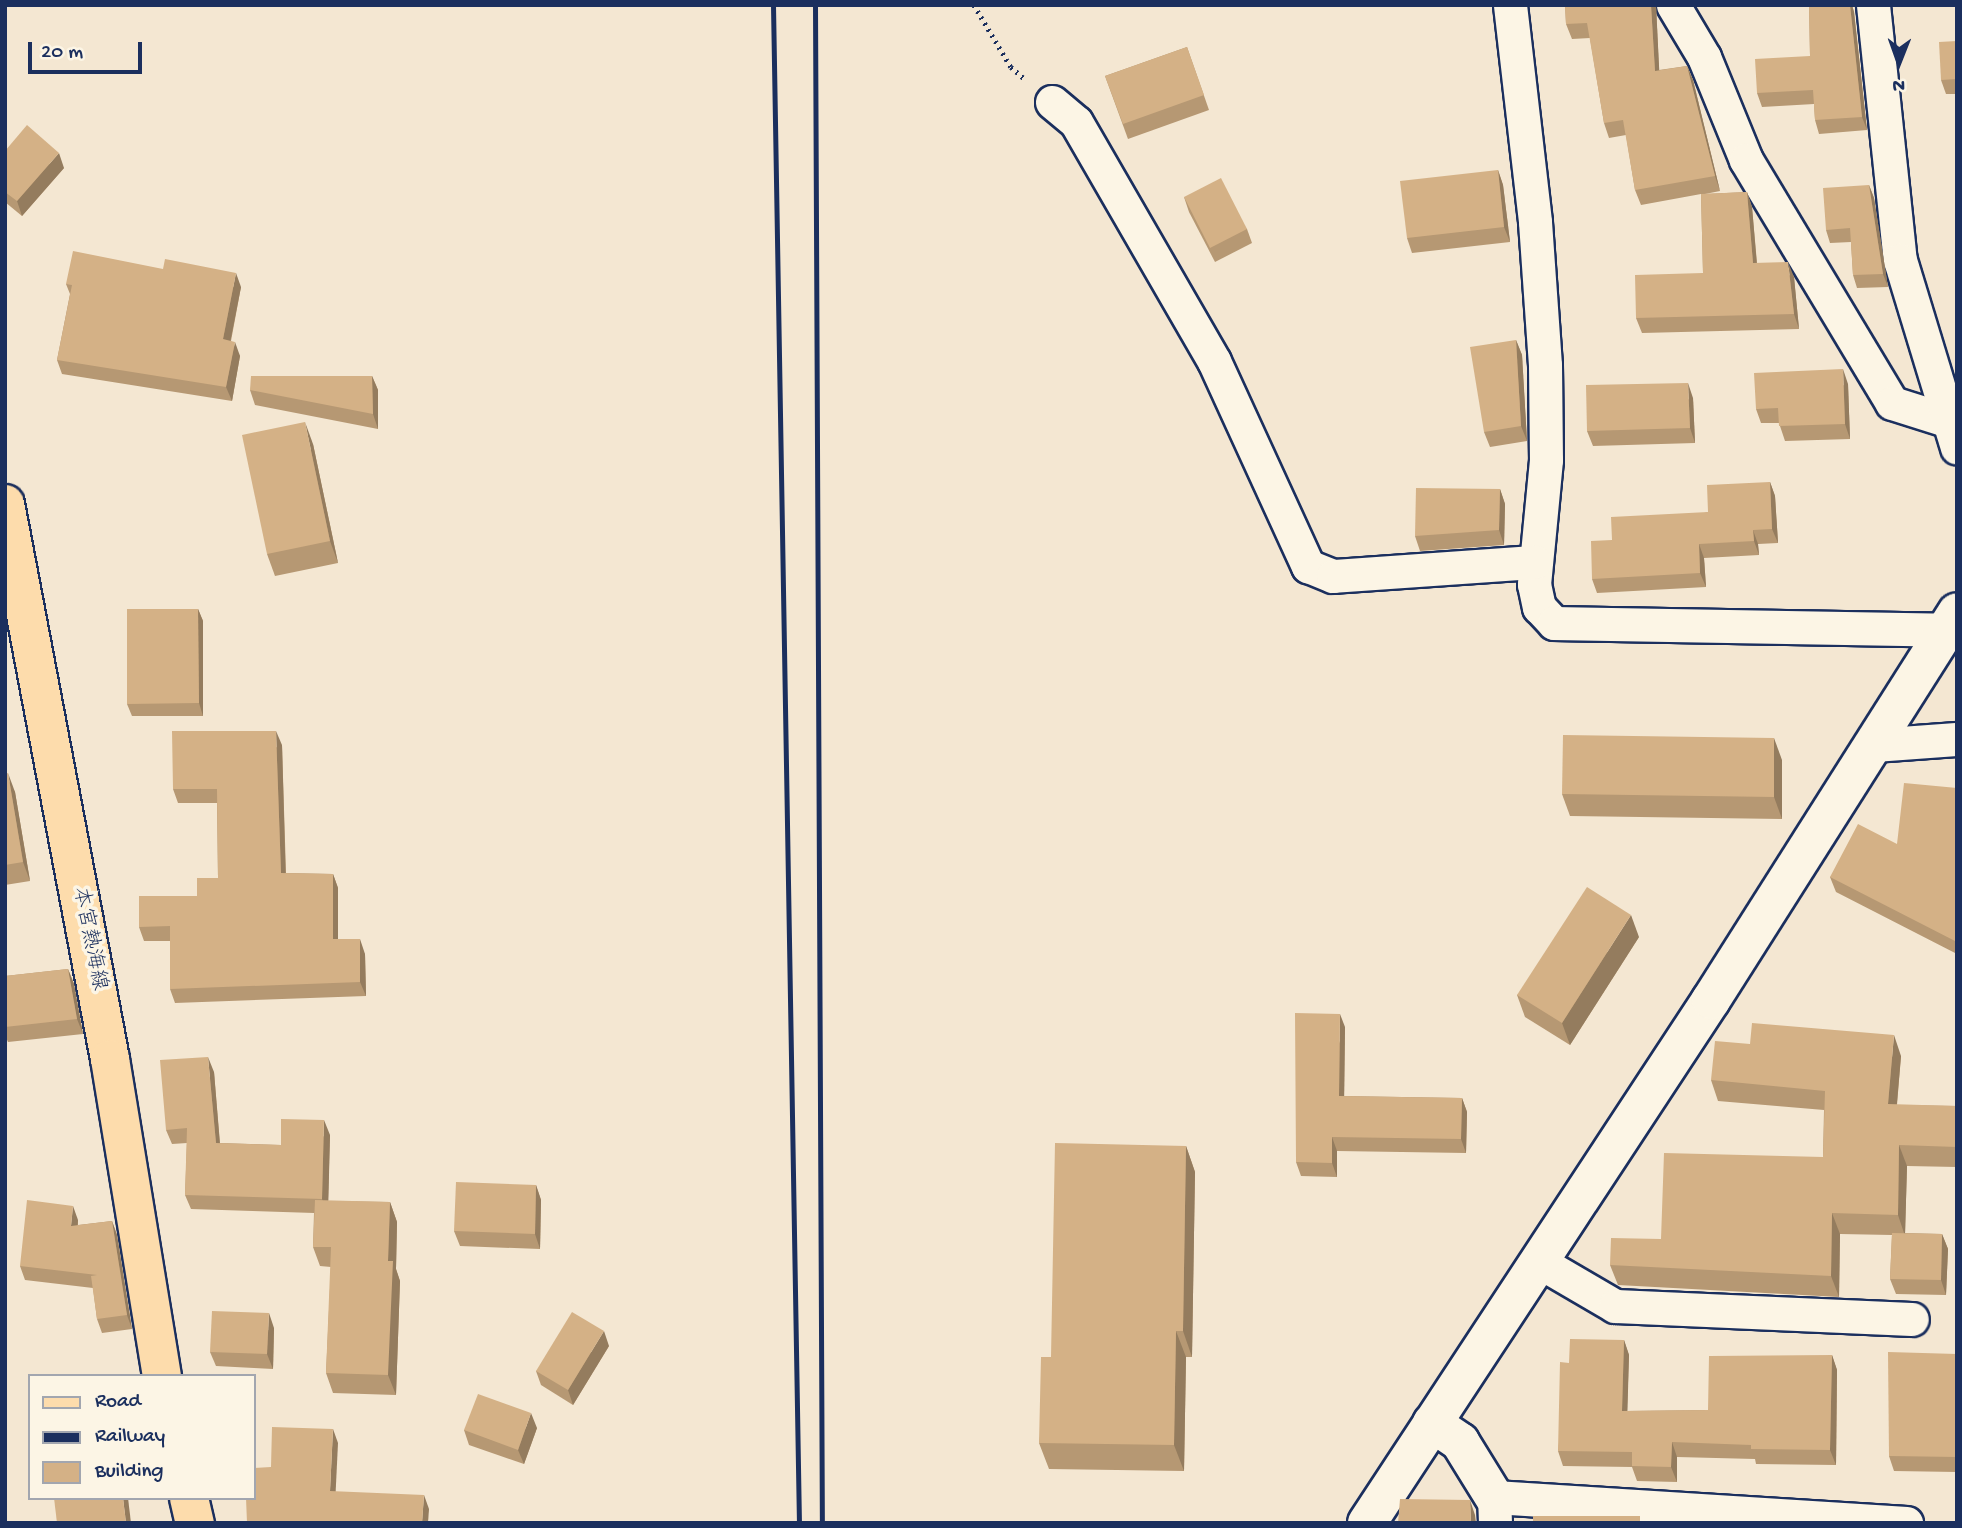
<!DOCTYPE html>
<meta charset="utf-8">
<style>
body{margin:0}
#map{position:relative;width:1962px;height:1528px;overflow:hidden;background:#f4e7d2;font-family:"Gochi Hand","Klee One",sans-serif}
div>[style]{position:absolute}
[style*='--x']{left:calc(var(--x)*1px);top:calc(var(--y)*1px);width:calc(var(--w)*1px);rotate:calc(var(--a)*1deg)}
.path>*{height:4.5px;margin-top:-2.25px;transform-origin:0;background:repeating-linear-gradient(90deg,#1b2f5e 0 2px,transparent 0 7px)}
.roads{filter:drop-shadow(2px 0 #1b2f5e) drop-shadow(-2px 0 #1b2f5e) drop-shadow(0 2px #1b2f5e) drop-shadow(0 -2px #1b2f5e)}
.minor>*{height:33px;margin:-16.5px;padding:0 16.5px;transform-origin:16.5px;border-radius:16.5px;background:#fcf5e5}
.tertiary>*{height:38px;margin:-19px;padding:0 19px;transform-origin:19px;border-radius:19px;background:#fcf5e5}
.primary>*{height:38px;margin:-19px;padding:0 19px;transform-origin:19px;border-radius:19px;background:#fddcac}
.rail>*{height:5px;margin:-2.5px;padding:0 2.5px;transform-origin:2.5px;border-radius:2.5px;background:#1b2f5e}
.wall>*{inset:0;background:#b69873}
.shaded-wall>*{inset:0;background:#947c5e}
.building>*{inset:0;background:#d4b186}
span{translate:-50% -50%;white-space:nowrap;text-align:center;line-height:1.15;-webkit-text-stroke:7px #fcf5e5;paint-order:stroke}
.street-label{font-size:21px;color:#1b2f5e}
.frame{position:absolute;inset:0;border:7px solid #1b2f5e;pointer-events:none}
.legend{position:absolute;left:28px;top:1374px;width:228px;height:126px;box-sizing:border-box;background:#fcf5e5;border:2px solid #a2a6af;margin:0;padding:9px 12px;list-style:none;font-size:21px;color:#1b2f5e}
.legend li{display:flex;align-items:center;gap:14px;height:35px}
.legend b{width:35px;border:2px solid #a2a6af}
.north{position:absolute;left:1864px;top:28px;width:70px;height:70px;-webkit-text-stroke:5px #fcf5e5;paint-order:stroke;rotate:181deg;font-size:19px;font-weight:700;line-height:28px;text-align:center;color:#1b2f5e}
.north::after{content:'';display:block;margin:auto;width:24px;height:32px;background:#1b2f5e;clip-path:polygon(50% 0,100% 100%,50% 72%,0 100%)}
.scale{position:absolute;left:28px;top:42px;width:114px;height:32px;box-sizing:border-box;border:4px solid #1b2f5e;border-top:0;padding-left:9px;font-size:21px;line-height:24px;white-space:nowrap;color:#1b2f5e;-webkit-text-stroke:5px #fcf5e5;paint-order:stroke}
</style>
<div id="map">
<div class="path">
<i style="--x:974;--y:5;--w:72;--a:59.2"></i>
<i style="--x:1011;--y:67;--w:18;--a:41"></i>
</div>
<div class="roads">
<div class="minor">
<i style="--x:1510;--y:5;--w:218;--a:83.4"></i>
<i style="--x:1535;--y:222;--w:143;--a:86"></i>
<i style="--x:1545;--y:365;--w:95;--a:89.4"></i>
<i style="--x:1546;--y:460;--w:125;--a:95.5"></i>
<i style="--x:1534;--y:584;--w:24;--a:78"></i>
<i style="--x:1539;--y:607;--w:22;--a:47"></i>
<i style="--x:1554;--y:623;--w:391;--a:1"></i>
<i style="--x:1673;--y:5;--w:61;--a:59.2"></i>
<i style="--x:1704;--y:57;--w:111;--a:67.8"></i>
<i style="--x:1746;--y:160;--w:283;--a:59"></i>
<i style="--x:1892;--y:403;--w:60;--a:17.5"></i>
<i style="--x:1873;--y:5;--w:256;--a:84"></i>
<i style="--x:1900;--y:260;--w:196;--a:73.1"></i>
<i style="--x:1052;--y:102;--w:31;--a:40"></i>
<i style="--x:1076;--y:122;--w:276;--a:60"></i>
<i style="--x:1214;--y:361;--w:226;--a:65.4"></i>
<i style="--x:1308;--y:566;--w:27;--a:22"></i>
<i style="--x:1333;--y:576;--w:202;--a:-4"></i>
<i style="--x:1873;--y:745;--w:84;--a:-4.1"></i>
<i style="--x:1538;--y:1261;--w:89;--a:30.3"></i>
<i style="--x:1615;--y:1306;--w:297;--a:2.5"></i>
<i style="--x:1495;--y:1523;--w:26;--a:-92"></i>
<i style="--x:1494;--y:1497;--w:413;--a:3.6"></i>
</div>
<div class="tertiary">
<i style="--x:1432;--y:1423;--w:34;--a:34"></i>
<i style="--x:1460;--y:1442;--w:65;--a:58.3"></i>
<i style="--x:1367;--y:1523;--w:626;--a:-56.67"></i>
<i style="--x:1711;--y:1000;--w:459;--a:-57.6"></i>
</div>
<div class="primary">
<i style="--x:5;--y:504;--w:565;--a:79.29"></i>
<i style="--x:110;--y:1059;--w:321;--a:80.7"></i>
<i style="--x:189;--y:1498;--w:26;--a:77"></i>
</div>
</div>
<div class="rail">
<i style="--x:773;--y:5;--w:1518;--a:89.02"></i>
<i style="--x:815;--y:5;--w:1518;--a:89.74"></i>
</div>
<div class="wall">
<i style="clip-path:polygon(1565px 5px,1656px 5px,1659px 70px,1687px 66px,1693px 80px,1720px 191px,1705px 194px,1747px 192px,1752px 207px,1757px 263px,1794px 277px,1799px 329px,1642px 333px,1636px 318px,1703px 273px,1701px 194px,1641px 205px,1635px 190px,1626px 135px,1609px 138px,1604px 123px,1590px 38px,1572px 39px,1566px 24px)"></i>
<i style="clip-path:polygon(1809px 5px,1852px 5px,1854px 12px,1867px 130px,1819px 134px,1815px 120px,1814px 104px,1762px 107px,1757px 93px,1810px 56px)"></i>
<i style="clip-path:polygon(1957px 41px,1957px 94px,1946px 94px,1941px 80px)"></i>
<i style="clip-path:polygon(1187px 47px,1209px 110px,1128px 139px,1105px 76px)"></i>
<i style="clip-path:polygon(5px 151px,64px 168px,22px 216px,5px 202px)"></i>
<i style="clip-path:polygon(1498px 170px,1503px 185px,1510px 242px,1412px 253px,1407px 238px)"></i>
<i style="clip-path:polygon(1869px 185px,1874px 198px,1888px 287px,1857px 288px,1853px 275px,1851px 242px,1830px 243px,1826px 230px)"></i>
<i style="clip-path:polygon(1184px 197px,1247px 229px,1252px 243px,1215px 262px,1189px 212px)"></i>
<i style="clip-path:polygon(66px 284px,241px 287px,231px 341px,240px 356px,232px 401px,62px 374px,57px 360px,70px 294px)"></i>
<i style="clip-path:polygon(1516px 340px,1522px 355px,1527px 441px,1490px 447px,1484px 432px)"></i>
<i style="clip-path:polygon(372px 376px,378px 390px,378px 429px,255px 405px,250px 390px)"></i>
<i style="clip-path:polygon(1848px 384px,1850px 439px,1785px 441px,1779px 423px,1761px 423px,1756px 409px)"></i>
<i style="clip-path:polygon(1693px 398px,1695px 443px,1593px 446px,1587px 431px)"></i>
<i style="clip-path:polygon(313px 444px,338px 563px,275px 576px,267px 554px)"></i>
<i style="clip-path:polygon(1770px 482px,1775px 496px,1778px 543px,1758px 544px,1759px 555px,1704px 558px,1706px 587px,1597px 593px,1592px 579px,1612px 540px,1708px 512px)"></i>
<i style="clip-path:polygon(1500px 489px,1505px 504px,1504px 545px,1420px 551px,1415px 536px)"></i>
<i style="clip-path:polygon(198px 609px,203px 621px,203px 716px,132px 716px,127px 704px)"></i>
<i style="clip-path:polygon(282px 745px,286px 873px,333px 874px,338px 888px,338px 939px,365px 954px,366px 996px,175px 1003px,170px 989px,170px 941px,144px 941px,139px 927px,197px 896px,218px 878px,217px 803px,178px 803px,173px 789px)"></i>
<i style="clip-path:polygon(1782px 760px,1782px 819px,1570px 816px,1562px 794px)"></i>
<i style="clip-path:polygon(5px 774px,15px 792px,30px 881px,5px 885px)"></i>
<i style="clip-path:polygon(1957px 788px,1957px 954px,1836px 892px,1830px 877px,1897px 844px)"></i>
<i style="clip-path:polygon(1639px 937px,1570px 1045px,1525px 1017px,1517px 995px)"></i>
<i style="clip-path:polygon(68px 969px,74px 984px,83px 1034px,8px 1042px,5px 1035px,5px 976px)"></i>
<i style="clip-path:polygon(1345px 1027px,1344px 1096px,1462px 1098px,1467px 1112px,1466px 1153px,1337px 1151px,1337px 1177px,1301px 1176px,1296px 1162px)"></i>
<i style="clip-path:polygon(1901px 1056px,1897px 1105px,1957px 1106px,1957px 1167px,1907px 1166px,1905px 1233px,1942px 1234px,1948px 1249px,1946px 1295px,1896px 1294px,1890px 1279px,1892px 1235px,1840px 1234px,1839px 1297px,1618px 1285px,1610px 1265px,1823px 1157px,1824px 1110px,1718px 1101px,1711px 1080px)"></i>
<i style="clip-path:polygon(214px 1072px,220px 1143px,281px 1145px,330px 1135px,328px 1201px,390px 1202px,397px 1222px,396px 1269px,400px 1281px,396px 1395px,333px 1393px,326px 1373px,331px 1267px,320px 1266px,313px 1247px,314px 1213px,191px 1209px,185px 1195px,187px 1143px,172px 1144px,166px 1130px)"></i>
<i style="clip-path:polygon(1186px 1146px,1195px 1172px,1192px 1357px,1186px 1357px,1184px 1471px,1049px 1469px,1039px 1443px,1051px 1357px)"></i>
<i style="clip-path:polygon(536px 1185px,541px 1200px,540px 1249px,460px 1246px,454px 1231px)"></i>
<i style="clip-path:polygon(78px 1220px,78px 1225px,112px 1221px,117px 1235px,132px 1329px,102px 1333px,97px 1319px,93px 1288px,25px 1280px,20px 1266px)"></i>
<i style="clip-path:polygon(274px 1328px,273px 1369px,216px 1366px,210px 1352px)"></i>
<i style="clip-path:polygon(1624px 1340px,1629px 1355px,1627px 1411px,1708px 1410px,1832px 1355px,1837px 1370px,1836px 1465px,1756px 1464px,1755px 1459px,1677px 1457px,1677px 1482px,1637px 1481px,1632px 1467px,1563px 1466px,1558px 1451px,1569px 1363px)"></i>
<i style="clip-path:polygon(609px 1346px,573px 1405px,541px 1385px,536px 1371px)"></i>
<i style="clip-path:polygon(1957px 1354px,1957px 1472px,1894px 1471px,1889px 1456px)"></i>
<i style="clip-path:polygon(537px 1428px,524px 1464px,469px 1445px,464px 1430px)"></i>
</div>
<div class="shaded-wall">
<i style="clip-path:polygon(1651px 5px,1656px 5px,1660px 86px,1655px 71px)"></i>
<i style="clip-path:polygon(1850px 5px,1852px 5px,1854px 12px,1867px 130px,1862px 117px)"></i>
<i style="clip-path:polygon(1687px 66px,1693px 80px,1720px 191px,1715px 176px)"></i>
<i style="clip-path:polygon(59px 153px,64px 168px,22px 216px,17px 201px)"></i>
<i style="clip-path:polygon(1498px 170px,1503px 185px,1510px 242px,1504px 227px)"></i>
<i style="clip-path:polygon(1869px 185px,1874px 198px,1888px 287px,1883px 274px)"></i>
<i style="clip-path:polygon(1747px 192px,1752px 207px,1758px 278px,1753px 263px)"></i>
<i style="clip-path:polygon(1788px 262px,1794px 277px,1799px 329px,1794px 314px)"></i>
<i style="clip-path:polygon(236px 273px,241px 287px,228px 353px,223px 339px)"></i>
<i style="clip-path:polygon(1516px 340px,1522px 355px,1527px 441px,1521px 426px)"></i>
<i style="clip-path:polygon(235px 342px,240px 356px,232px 401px,226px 387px)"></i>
<i style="clip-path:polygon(1843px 369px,1848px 384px,1850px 439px,1845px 424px)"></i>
<i style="clip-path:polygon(372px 376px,378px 390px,378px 429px,373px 414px)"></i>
<i style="clip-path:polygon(1688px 383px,1693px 398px,1695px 443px,1690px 428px)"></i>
<i style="clip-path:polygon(305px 422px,313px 444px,338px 563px,330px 541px)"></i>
<i style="clip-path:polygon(1770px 482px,1775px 496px,1778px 543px,1772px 529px)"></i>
<i style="clip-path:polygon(1500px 489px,1505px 504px,1504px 545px,1499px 530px)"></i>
<i style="clip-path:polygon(1753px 530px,1758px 544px,1759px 555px,1754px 541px)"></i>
<i style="clip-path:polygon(1699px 544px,1704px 558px,1706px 587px,1700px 573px)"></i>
<i style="clip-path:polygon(198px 609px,203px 621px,203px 716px,199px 703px)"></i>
<i style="clip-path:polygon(276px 731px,282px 745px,286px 888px,281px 873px)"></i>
<i style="clip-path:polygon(1774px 738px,1782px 760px,1782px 819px,1774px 797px)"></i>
<i style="clip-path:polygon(8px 773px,15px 792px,30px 881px,23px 862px)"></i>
<i style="clip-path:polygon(333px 874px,338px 888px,338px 954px,333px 939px)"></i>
<i style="clip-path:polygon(1631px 915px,1639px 937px,1570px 1045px,1562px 1023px)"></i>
<i style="clip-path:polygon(360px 939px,365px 954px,366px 996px,360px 982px)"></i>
<i style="clip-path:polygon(68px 969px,74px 984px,83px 1034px,77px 1019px)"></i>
<i style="clip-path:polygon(1340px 1014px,1345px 1027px,1344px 1110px,1339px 1096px)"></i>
<i style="clip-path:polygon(1894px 1035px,1901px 1056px,1895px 1125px,1888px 1104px)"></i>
<i style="clip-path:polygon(208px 1057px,214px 1072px,221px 1158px,216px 1143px)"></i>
<i style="clip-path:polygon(1462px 1098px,1467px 1112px,1466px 1153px,1461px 1139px)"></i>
<i style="clip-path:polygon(324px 1120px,330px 1135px,328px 1214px,322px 1199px)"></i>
<i style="clip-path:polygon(1332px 1137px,1337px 1151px,1337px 1177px,1332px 1163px)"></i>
<i style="clip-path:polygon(1899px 1145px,1907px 1166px,1905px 1236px,1898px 1215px)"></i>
<i style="clip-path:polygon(1186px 1146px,1195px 1172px,1192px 1357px,1183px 1331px)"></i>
<i style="clip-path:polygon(536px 1185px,541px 1200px,540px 1249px,535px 1234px)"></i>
<i style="clip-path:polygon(390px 1202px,397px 1222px,396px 1269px,400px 1281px,396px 1395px,388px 1375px,388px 1261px)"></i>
<i style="clip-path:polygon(73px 1206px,78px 1220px,76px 1240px,71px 1226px)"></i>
<i style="clip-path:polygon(1832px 1213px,1840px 1234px,1839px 1297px,1831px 1276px)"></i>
<i style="clip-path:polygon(112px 1221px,117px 1235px,132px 1329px,127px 1315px)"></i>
<i style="clip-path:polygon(1942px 1234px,1948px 1249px,1946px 1295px,1941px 1280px)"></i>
<i style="clip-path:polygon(269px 1313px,274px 1328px,273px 1369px,267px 1354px)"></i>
<i style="clip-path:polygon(604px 1331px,609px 1346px,573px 1405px,568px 1390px)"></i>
<i style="clip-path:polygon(1176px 1331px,1186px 1357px,1184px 1471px,1174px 1445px)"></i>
<i style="clip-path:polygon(1624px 1340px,1629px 1355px,1627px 1426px,1622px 1411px)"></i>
<i style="clip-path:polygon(1832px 1355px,1837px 1370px,1836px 1465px,1830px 1450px)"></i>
<i style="clip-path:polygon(531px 1413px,537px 1428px,524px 1464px,518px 1450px)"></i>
<i style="clip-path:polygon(333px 1429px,338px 1443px,335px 1505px,330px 1491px)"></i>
<i style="clip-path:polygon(1672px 1442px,1677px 1457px,1677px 1482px,1671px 1467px)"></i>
<i style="clip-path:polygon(424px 1495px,429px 1509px,428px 1523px,422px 1523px)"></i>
<i style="clip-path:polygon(123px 1498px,128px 1498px,131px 1523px,126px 1523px)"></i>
<i style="clip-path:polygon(1470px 1500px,1475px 1515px,1476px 1523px,1471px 1523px)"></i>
</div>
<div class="building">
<i style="clip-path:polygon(1565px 5px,1651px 5px,1655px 71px,1687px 66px,1715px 176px,1635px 190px,1623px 120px,1604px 123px,1587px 23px,1566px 24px)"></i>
<i style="clip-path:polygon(1809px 5px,1850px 5px,1862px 117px,1815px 120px,1813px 90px,1757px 93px,1755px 59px,1810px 56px)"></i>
<i style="clip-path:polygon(1957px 41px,1957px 79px,1941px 80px,1939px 42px)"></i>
<i style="clip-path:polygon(1187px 47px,1204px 95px,1123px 124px,1105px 76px)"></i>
<i style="clip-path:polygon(27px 125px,59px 153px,17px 201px,5px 192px,5px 151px)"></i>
<i style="clip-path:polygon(1498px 170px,1504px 227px,1407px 238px,1400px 181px)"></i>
<i style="clip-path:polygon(1221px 178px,1247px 229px,1210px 248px,1184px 197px)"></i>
<i style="clip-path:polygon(1869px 185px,1883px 274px,1853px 275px,1850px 228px,1826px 230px,1823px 188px)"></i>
<i style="clip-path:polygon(1747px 192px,1753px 263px,1788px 262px,1794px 314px,1636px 318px,1635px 275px,1703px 273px,1701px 194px)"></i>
<i style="clip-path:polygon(73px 251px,163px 269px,165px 259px,236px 273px,223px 339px,235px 342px,226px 387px,57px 360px,72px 285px,66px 284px)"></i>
<i style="clip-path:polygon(1516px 340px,1521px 426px,1484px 432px,1470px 347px)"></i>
<i style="clip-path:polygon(1843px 369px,1845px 424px,1779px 426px,1778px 408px,1756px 409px,1754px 373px)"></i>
<i style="clip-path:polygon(251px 376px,372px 376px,373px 414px,250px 390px)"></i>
<i style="clip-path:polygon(1688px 383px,1690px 428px,1587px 431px,1586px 385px)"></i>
<i style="clip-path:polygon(305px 422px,330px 541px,267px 554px,242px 435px)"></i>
<i style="clip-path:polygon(1770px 482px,1772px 529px,1753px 530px,1754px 541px,1699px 544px,1700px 573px,1592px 579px,1591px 541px,1612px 540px,1611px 517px,1708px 512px,1707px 485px)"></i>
<i style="clip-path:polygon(1416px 488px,1500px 489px,1499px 530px,1415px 536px)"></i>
<i style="clip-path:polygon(127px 609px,198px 609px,199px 703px,127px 704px)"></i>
<i style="clip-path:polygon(1955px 674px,1957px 674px,1957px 698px)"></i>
<i style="clip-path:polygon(172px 731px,276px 731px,281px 873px,333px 874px,333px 939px,360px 939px,360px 982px,170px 989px,170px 926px,139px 927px,139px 896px,197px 896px,197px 878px,218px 878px,217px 789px,173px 789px)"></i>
<i style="clip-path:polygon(1563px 735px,1774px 738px,1774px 797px,1562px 794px)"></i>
<i style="clip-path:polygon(8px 773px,23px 862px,5px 865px,5px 774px)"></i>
<i style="clip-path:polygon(1904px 783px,1957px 788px,1957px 942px,1830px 877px,1858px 824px,1897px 844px)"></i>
<i style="clip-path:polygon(1587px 887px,1631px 915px,1562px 1023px,1517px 995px)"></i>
<i style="clip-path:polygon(68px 969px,77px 1019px,5px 1027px,5px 976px)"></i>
<i style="clip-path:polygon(1295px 1013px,1340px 1014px,1339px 1096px,1462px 1098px,1461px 1139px,1332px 1137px,1332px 1163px,1296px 1162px)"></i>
<i style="clip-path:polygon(1752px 1023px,1894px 1035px,1888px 1104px,1957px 1106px,1957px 1147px,1899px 1145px,1898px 1215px,1832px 1213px,1831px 1276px,1610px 1265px,1611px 1238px,1661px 1239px,1664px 1153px,1823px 1157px,1825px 1091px,1711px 1080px,1715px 1041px,1750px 1044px)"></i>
<i style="clip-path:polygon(208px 1057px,216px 1143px,281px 1145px,281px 1119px,324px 1120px,322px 1199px,185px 1195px,187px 1128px,166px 1130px,160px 1060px)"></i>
<i style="clip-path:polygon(1055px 1143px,1186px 1146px,1183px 1331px,1176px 1331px,1174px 1445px,1039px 1443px,1041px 1357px,1051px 1357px)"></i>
<i style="clip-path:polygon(456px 1182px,536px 1185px,535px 1234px,454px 1231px)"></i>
<i style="clip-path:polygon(27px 1200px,73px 1206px,71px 1226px,112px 1221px,127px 1315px,97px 1319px,91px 1276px,97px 1275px,20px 1266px)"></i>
<i style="clip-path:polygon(315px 1200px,390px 1202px,388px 1261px,393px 1261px,388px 1375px,326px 1373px,331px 1247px,313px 1247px)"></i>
<i style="clip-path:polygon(1892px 1233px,1942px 1234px,1941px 1280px,1890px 1279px)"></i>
<i style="clip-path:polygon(212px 1311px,269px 1313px,267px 1354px,210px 1352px)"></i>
<i style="clip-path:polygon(572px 1312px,604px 1331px,568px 1390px,536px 1371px)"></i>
<i style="clip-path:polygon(1570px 1339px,1624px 1340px,1622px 1411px,1708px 1410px,1709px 1356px,1832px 1355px,1830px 1450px,1751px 1449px,1751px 1445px,1672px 1442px,1671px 1467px,1632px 1466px,1632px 1452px,1558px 1451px,1560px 1362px,1569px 1363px)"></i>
<i style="clip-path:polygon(1888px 1352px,1957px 1354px,1957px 1457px,1889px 1456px)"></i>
<i style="clip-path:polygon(478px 1394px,531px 1413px,518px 1450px,464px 1430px)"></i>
<i style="clip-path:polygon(272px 1427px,333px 1429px,330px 1491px,424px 1495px,422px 1523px,247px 1523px,246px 1498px,254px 1498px,254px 1468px,271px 1467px)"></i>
<i style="clip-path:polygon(54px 1498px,123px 1498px,126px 1523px,57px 1523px)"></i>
<i style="clip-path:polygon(1400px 1499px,1470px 1500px,1471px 1523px,1398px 1523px)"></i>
<i style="clip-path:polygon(1533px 1516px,1640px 1516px,1640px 1523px,1533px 1523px)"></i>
</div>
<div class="street-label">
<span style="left:88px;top:939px;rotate:79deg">本宮熱海線</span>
</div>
<div class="frame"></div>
<ul class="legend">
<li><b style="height:9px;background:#fddcac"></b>Road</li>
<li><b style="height:9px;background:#1b2f5e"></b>Railway</li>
<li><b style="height:19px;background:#d4b186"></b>Building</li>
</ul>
<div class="north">N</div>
<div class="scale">20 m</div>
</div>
